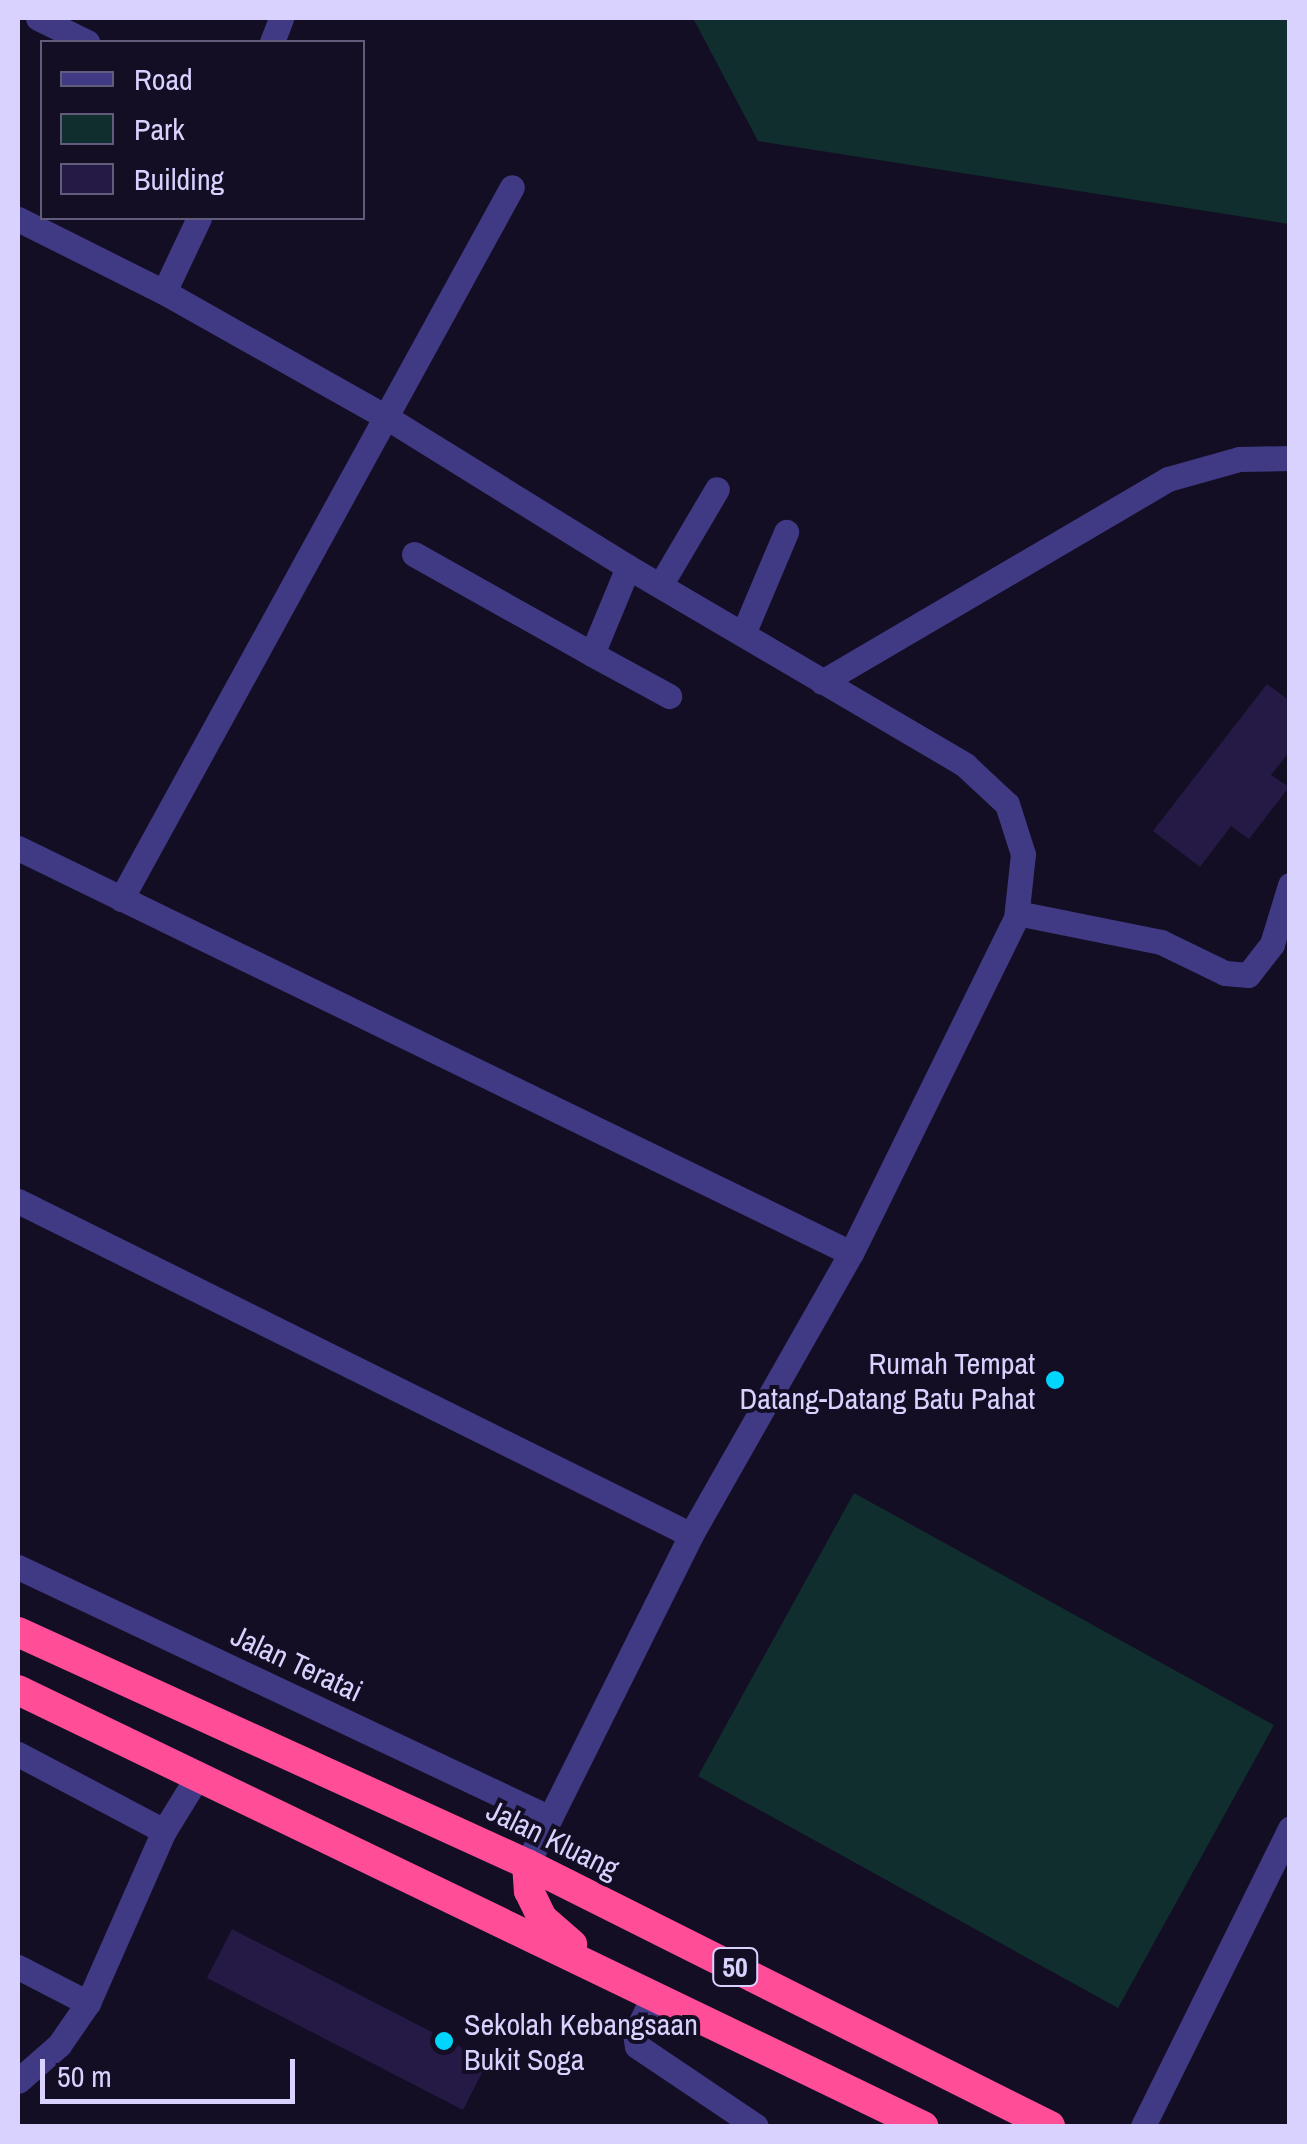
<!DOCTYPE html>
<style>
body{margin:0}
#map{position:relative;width:1307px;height:2144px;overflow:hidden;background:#130e24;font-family:"Archivo Narrow",sans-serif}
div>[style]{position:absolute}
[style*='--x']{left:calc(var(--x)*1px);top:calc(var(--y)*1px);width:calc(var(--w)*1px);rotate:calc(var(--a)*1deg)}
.green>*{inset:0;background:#112e2e}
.building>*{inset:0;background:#251a46}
.minor>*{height:25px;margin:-12.5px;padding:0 12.5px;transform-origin:12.5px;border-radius:12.5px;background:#403984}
.highway>*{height:30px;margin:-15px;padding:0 15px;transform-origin:15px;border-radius:15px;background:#ff4d98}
.dots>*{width:28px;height:28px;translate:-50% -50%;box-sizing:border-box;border:5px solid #130e24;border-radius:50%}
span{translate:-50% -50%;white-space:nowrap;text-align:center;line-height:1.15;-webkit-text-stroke:8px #130e24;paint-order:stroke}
.shield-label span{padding:2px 8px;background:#130e24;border:2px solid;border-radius:8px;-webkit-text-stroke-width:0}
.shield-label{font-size:28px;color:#d9d2ff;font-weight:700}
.poi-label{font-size:30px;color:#d9d2ff}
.right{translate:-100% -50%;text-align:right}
.left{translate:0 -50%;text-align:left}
.street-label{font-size:30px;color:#d9d2ff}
.frame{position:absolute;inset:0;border:20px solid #d9d2ff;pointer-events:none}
.legend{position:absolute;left:40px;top:40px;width:325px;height:180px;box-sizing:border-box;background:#130e24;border:2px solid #625c7c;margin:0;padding:12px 18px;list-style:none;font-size:30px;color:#d9d2ff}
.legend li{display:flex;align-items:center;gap:20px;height:50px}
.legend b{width:50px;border:2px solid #625c7c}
.scale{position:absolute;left:40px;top:2059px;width:255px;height:45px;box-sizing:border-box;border:5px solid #d9d2ff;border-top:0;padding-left:12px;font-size:30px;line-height:35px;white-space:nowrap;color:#d9d2ff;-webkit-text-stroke:8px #130e24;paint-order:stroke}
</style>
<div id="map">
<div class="green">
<i style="clip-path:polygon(693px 18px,1289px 18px,1289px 224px,758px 141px)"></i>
<i style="clip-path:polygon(854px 1493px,1274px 1725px,1118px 2008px,698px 1776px)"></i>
</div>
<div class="building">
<i style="clip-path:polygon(1267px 684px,1290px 701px,1290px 751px,1271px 775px,1289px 787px,1249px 839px,1231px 826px,1200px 867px,1153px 831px)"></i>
<i style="clip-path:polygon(232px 1929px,488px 2061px,463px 2110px,207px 1978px)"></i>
</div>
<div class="minor">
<i style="--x:38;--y:18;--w:55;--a:26.1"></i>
<i style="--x:272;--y:42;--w:26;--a:-69"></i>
<i style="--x:18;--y:219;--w:163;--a:26.6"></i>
<i style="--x:164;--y:292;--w:255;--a:29.4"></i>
<i style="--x:386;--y:417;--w:285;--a:31.8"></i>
<i style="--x:628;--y:567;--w:391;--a:30.4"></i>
<i style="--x:965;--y:765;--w:57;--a:42.9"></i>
<i style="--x:1007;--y:804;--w:52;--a:72.3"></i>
<i style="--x:1023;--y:854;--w:64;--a:96.2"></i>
<i style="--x:1016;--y:918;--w:373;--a:116.2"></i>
<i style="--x:851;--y:1253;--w:324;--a:119.6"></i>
<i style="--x:691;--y:1535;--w:368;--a:116.5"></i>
<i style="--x:164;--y:292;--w:82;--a:-64.7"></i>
<i style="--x:414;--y:554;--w:204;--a:29.3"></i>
<i style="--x:628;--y:567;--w:94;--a:112.5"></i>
<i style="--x:592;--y:654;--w:88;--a:28.6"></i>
<i style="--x:661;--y:584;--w:110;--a:-59.5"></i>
<i style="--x:743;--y:634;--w:111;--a:-67.1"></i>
<i style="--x:822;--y:682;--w:401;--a:-30.4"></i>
<i style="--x:1168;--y:479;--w:74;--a:-15.7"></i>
<i style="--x:1239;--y:459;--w:51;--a:-1.1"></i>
<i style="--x:18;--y:848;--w:926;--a:25.93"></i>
<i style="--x:121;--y:899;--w:812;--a:-61.23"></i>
<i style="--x:1017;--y:913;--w:147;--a:11.4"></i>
<i style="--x:1161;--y:942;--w:71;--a:25.8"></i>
<i style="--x:1225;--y:973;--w:23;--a:5"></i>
<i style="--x:1248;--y:975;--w:39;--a:-52"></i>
<i style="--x:1272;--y:944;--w:62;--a:-73"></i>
<i style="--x:18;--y:1201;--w:751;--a:26.39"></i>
<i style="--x:18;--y:1567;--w:588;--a:25.26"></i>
<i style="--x:18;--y:1754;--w:165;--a:27.8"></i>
<i style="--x:18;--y:1967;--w:79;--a:27.2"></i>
<i style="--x:654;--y:1995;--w:43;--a:116"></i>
<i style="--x:635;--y:2034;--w:12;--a:81"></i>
<i style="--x:637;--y:2046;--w:143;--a:33.9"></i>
<i style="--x:18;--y:2081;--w:55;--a:-41.3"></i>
<i style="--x:59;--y:2045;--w:51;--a:-55.4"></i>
<i style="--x:88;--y:2003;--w:188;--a:-66.2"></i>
<i style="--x:164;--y:1831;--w:61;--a:-58.4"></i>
<i style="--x:1143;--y:2126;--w:332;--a:-63.7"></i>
</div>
<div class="highway">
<i style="--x:18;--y:1632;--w:559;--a:24.5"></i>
<i style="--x:527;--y:1864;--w:585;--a:26.61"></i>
<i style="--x:18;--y:1690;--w:1005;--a:25.72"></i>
<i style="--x:527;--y:1864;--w:27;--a:86"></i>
<i style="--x:529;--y:1891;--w:30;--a:64"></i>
<i style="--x:542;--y:1918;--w:40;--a:41"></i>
</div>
<div class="dots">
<i style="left:1055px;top:1380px;background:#00d6fd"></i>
<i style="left:444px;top:2041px;background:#00d6fd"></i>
</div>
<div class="shield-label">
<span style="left:735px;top:1967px">50</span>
</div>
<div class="poi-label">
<span class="right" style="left:1035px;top:1380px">Rumah Tempat<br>Datang-Datang Batu Pahat</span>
<span class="left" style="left:464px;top:2041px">Sekolah Kebangsaan<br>Bukit Soga</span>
</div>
<div class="street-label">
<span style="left:297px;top:1663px;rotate:25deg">Jalan Teratai</span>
<span style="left:553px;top:1839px;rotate:26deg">Jalan Kluang</span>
</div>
<div class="frame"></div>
<ul class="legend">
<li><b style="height:12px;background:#403984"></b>Road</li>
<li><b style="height:28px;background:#112e2e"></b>Park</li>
<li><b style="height:28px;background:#251a46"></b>Building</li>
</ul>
<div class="scale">50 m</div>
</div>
